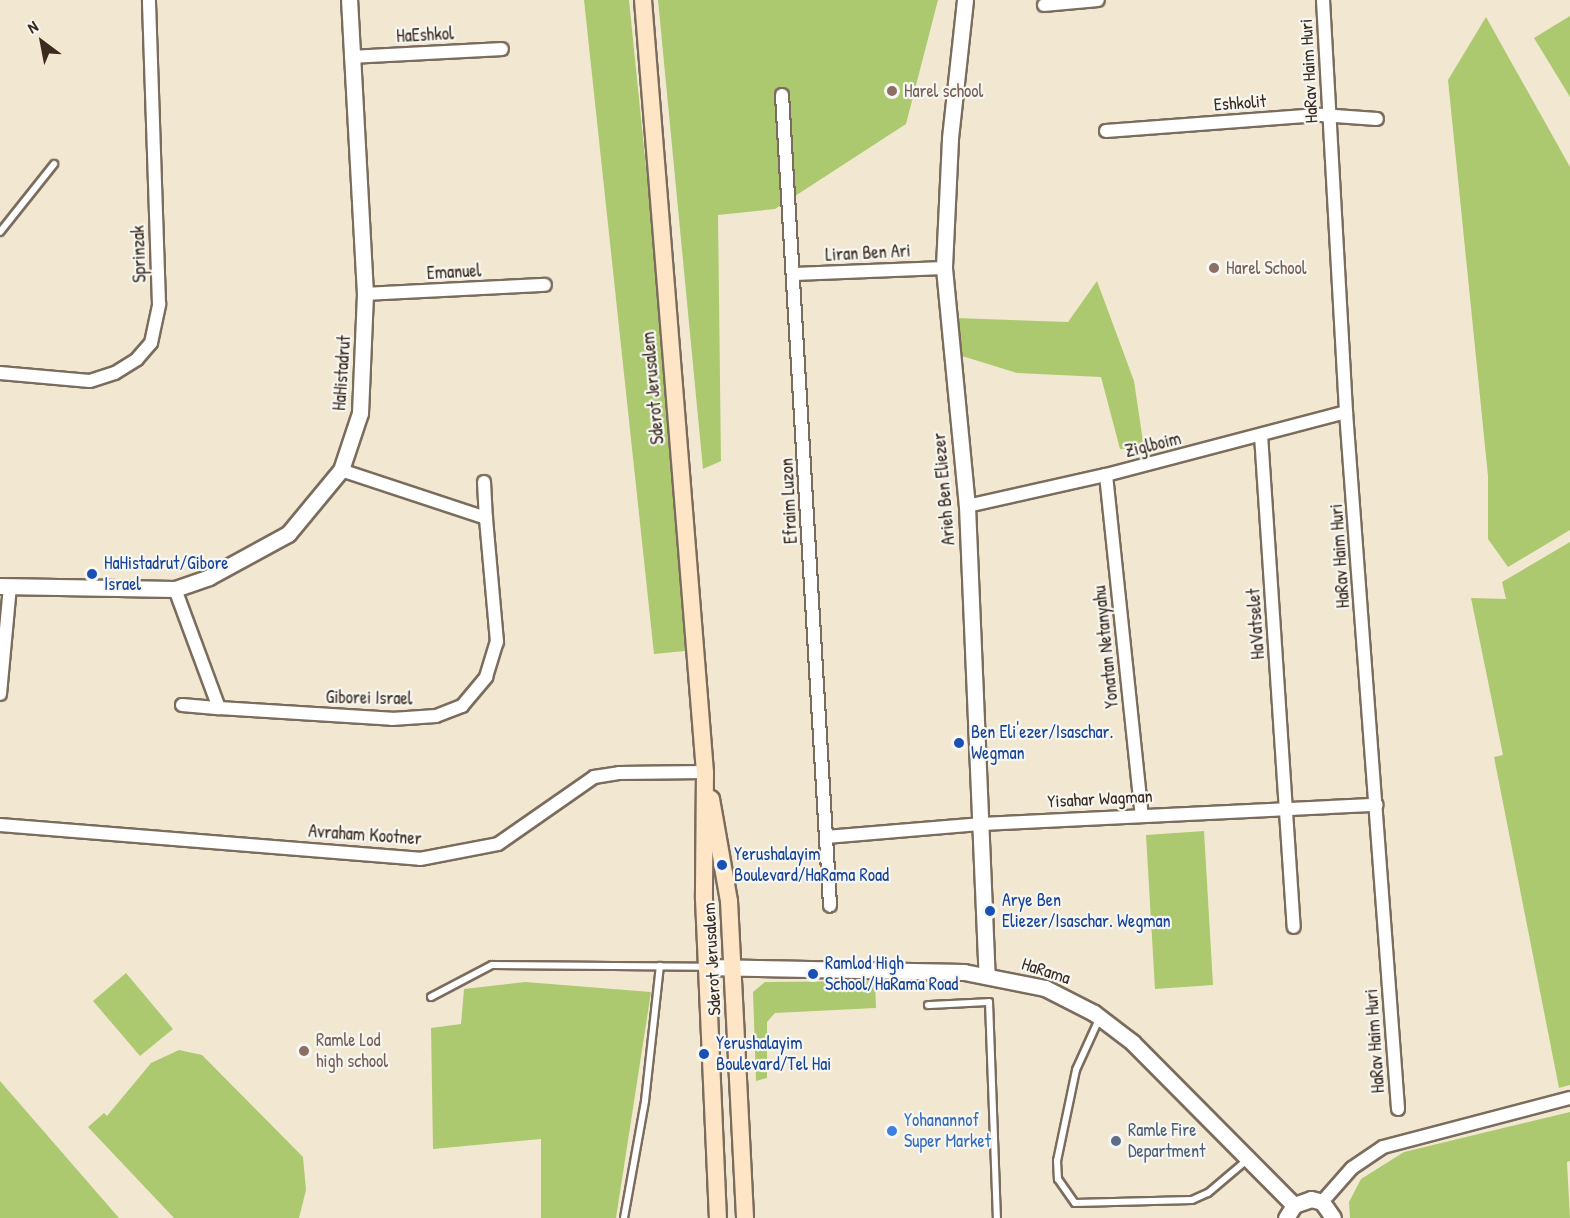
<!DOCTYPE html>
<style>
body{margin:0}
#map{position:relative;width:1570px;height:1218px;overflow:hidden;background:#f2e8d2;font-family:"Patrick Hand",sans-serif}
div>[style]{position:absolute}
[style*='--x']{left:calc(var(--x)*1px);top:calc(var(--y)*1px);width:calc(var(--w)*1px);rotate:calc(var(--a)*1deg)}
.green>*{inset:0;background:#acc970}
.roads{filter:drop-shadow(2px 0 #7b6c5d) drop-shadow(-2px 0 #7b6c5d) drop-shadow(0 2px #7b6c5d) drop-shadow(0 -2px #7b6c5d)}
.service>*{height:6px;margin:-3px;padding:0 3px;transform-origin:3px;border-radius:3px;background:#fff}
.minor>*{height:12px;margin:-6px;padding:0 6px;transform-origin:6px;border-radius:6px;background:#fff}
.tertiary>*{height:15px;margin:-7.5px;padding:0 7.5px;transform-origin:7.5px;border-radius:7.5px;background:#fff}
.secondary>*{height:16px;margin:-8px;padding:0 8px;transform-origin:8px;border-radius:8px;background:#fde5c5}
.dots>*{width:16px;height:16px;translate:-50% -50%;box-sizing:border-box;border:3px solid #f6f6f2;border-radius:50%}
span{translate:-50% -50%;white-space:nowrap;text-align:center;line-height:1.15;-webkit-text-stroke:4.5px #f6f6f2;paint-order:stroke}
.street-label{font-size:18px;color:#3b2a1e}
.education-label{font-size:18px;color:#785e54}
.left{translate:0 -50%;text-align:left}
.transit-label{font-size:18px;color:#164399}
.shop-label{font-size:18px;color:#366cbe}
.service-label{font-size:18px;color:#4e5e75}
.north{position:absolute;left:12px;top:12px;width:60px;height:60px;-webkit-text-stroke:4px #f6f6f2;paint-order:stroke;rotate:328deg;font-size:16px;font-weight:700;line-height:24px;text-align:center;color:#3b2a1e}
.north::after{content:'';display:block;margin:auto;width:21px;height:27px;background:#3b2a1e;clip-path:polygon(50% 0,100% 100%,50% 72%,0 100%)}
</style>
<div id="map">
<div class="green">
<i style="clip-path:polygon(584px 0,629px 0,695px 650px,654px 654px)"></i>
<i style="clip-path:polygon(658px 0,938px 0,906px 124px,775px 209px,718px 215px,721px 461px,703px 469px)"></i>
<i style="clip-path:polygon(1570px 16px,1570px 97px,1534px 38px)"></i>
<i style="clip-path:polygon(1486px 17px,1570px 167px,1570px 530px,1508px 567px,1488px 539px,1488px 476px,1448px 80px)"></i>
<i style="clip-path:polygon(1097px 281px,1134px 381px,1144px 448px,1120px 449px,1101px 377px,1017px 373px,962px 356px,957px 318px,1068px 322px)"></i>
<i style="clip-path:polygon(1570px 542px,1570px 1085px,1559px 1088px,1494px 757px,1503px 755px,1471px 598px,1506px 599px,1502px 582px)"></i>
<i style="clip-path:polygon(1204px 831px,1213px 985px,1155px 989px,1146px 835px)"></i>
<i style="clip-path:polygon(126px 973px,173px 1029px,140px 1056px,93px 1001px)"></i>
<i style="clip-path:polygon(875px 981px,876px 1008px,775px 1013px,767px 1022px,767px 1078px,756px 1081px,753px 992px,765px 982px)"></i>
<i style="clip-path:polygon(525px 982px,651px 992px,616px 1218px,541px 1218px,541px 1139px,433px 1149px,431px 1028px,461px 1024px,464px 989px)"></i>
<i style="clip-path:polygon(179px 1050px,202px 1055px,303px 1157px,306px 1190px,299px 1218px,174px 1218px,88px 1127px,104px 1113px,107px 1116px,151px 1063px)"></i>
<i style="clip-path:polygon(0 1081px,119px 1218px,0 1218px)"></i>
<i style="clip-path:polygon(1570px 1112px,1570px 1161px,1567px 1162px,1570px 1218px,1350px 1218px,1349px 1202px,1361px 1179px,1404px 1152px)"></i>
</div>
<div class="roads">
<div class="service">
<i style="--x:0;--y:232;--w:87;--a:-51.5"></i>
<i style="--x:431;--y:997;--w:69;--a:-27.7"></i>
<i style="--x:492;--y:965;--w:212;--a:0.5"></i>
<i style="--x:928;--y:1005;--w:61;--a:-2.8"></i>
<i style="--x:989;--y:1002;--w:216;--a:87.9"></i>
<i style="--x:1100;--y:1017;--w:58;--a:114.4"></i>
<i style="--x:1076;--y:1070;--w:93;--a:101.8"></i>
<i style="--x:1057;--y:1161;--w:18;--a:87"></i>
<i style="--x:1058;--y:1179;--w:29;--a:55"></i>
<i style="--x:1075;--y:1203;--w:117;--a:-1.5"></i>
<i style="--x:1192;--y:1200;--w:17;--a:-24"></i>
<i style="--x:1208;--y:1193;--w:51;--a:-40.2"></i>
<i style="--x:624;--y:1218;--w:119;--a:-79.8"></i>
<i style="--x:645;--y:1101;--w:136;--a:-83.7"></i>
</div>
<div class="minor">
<i style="--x:1323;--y:0;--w:413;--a:86.8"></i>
<i style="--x:1346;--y:412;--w:699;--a:85.73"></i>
<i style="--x:1044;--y:5;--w:54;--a:-5.3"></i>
<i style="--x:351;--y:57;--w:151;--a:-3"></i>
<i style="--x:782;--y:95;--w:812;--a:86.61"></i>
<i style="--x:1106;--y:131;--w:216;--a:-4.3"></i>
<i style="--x:1321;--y:115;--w:56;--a:4.1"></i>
<i style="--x:794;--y:274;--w:150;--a:-2.3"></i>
<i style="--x:365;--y:294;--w:180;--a:-2.9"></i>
<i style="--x:0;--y:373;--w:90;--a:5.1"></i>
<i style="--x:90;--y:381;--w:26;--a:-18"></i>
<i style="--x:115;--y:373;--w:26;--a:-32"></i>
<i style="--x:137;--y:359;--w:21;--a:-49"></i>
<i style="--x:151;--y:343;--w:40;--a:-78"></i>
<i style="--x:159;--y:304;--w:304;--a:-91.9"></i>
<i style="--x:1261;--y:435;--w:493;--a:86.2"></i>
<i style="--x:1106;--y:475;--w:342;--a:84"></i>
<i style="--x:484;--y:482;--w:36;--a:87"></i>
<i style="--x:967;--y:506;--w:142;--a:-12.6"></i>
<i style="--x:1106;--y:475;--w:248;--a:-14.7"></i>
<i style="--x:175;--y:589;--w:127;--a:69.7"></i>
<i style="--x:219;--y:708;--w:173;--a:3.6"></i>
<i style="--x:392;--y:719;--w:44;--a:-3.9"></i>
<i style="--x:436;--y:716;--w:28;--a:-21"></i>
<i style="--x:462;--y:706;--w:38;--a:-50"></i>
<i style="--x:486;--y:677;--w:37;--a:-73"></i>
<i style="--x:497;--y:642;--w:124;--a:-95.1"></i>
<i style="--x:486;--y:518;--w:153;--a:-161.7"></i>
<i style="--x:0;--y:694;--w:108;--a:-84.7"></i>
<i style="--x:182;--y:705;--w:37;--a:5"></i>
<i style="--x:0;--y:825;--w:421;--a:4.6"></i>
<i style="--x:420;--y:859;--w:79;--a:-10.9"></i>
<i style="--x:498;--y:844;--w:117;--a:-34.9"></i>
<i style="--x:594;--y:777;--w:25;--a:-9"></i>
<i style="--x:619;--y:773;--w:86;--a:-0.7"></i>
<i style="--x:826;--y:837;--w:157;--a:-4.8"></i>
<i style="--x:982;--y:824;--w:395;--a:-2.8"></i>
<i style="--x:1322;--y:1202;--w:45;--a:-48.6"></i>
<i style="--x:1352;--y:1168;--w:37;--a:-34"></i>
<i style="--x:1383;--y:1147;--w:193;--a:-14.7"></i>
</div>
<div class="tertiary">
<i style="--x:965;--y:0;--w:140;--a:96.2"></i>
<i style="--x:950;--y:139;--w:129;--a:92.7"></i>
<i style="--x:944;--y:268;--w:239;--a:84.5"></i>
<i style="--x:967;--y:506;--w:470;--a:87.6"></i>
<i style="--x:0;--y:586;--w:175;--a:1"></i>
<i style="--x:175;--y:589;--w:36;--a:-19"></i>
<i style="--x:209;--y:577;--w:90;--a:-28.6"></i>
<i style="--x:288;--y:534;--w:83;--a:-50.4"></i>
<i style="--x:341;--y:470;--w:60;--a:-71.6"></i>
<i style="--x:360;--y:413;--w:119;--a:-87.6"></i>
<i style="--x:365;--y:294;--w:294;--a:-93.1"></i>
<i style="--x:706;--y:967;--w:258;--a:1.1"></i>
<i style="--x:964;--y:972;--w:83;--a:11.2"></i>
<i style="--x:1045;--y:988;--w:55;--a:27"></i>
<i style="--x:1094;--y:1013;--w:48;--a:37.3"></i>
<i style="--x:1132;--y:1042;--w:230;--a:45.2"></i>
<i style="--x:1286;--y:1218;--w:15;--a:-58"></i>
<i style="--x:1294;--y:1205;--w:18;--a:-19"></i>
<i style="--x:1311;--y:1199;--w:11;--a:15"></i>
<i style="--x:1322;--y:1202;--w:19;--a:55"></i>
</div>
<div class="secondary">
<i style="--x:643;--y:0;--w:774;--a:85.41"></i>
<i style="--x:705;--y:772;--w:127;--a:90.5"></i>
<i style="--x:704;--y:899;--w:319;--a:87.5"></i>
<i style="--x:711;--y:799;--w:104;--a:80"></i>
<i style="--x:729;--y:901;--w:317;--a:87.1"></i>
</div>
</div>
<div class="dots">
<i style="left:892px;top:91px;background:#8d6e63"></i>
<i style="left:1214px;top:268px;background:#8d6e63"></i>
<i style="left:92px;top:574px;background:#1a4fb4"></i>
<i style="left:959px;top:743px;background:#1a4fb4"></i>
<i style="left:722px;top:865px;background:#1a4fb4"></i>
<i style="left:990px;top:911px;background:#1a4fb4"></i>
<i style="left:813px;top:974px;background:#1a4fb4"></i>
<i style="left:304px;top:1051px;background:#8d6e63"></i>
<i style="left:704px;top:1054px;background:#1a4fb4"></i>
<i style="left:892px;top:1131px;background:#3f7fe0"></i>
<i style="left:1116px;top:1141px;background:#5c6f8a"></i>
</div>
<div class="street-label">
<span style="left:425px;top:35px;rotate:-3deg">HaEshkol</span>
<span style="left:1309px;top:71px;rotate:-93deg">HaRav Haim Huri</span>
<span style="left:1240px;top:103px;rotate:-4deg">Eshkolit</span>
<span style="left:868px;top:253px;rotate:-3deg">Liran Ben Ari</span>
<span style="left:139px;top:254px;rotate:-92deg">Sprinzak</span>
<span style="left:454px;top:272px;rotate:-3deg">Emanuel</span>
<span style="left:342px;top:373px;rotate:-86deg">HaHistadrut</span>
<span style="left:653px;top:388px;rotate:-95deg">Sderot Jerusalem</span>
<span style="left:1153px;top:445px;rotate:-14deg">Ziglboim</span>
<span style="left:944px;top:489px;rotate:-95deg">Arieh Ben Eliezer</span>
<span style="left:789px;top:501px;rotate:-93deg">Efraim Luzon</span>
<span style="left:1340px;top:556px;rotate:-94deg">HaRav Haim Huri</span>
<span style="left:1256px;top:624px;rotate:-94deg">HaVatselet</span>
<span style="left:1106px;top:647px;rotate:-96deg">Yonatan Netanyahu</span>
<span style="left:369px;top:698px;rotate:1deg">Giborei Israel</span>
<span style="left:1100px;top:799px;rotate:-3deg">Yisahar Wagman</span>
<span style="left:365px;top:835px;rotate:4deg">Avraham Kootner</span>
<span style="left:712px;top:959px;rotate:-93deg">Sderot Jerusalem</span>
<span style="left:1046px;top:971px;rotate:18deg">HaRama</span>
<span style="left:1375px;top:1041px;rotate:-94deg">HaRav Haim Huri</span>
</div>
<div class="education-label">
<span class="left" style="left:904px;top:91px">Harel school</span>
<span class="left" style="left:1226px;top:268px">Harel School</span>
<span class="left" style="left:316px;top:1051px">Ramle Lod<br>high school</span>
</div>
<div class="transit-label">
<span class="left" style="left:104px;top:574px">HaHistadrut/Gibore<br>Israel</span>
<span class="left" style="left:971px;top:743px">Ben Eli'ezer/Isaschar.<br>Wegman</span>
<span class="left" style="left:734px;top:865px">Yerushalayim<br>Boulevard/HaRama Road</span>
<span class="left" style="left:1002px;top:911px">Arye Ben<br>Eliezer/Isaschar. Wegman</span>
<span class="left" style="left:825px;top:974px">Ramlod High<br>School/HaRama Road</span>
<span class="left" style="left:716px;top:1054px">Yerushalayim<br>Boulevard/Tel Hai</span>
</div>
<div class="shop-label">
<span class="left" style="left:904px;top:1131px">Yohanannof<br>Super Market</span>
</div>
<div class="service-label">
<span class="left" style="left:1128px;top:1141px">Ramle Fire<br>Department</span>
</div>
<div class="north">N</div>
</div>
